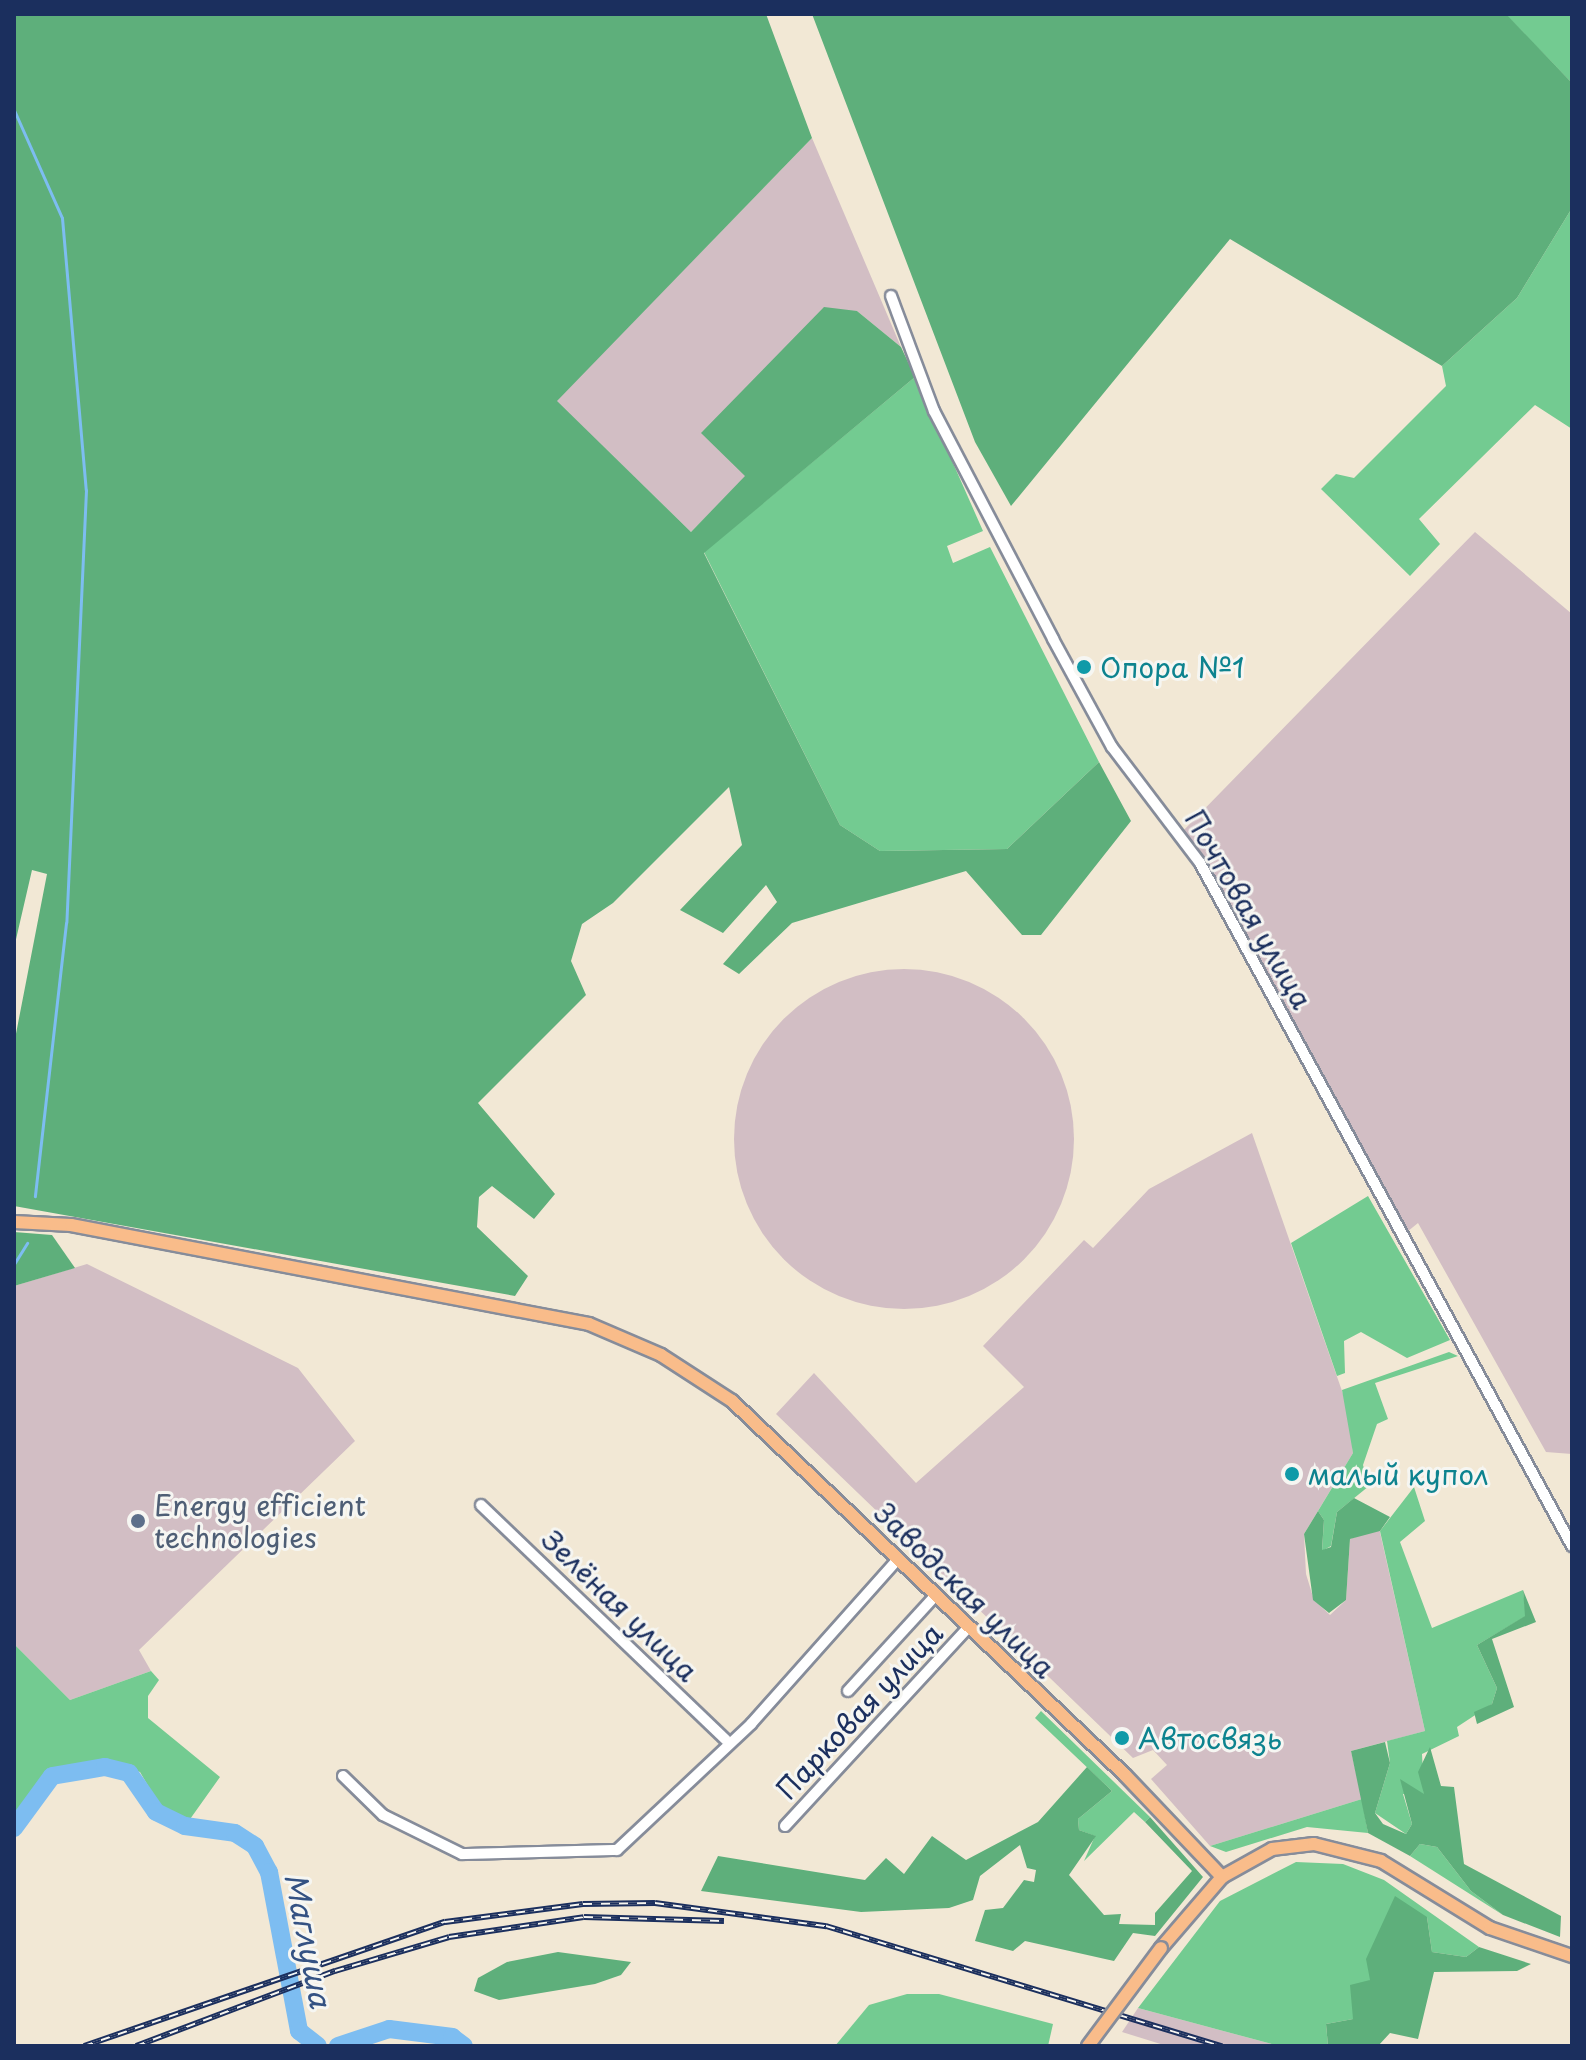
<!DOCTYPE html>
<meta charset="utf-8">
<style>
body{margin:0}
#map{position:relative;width:1586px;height:2060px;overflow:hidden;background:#f2e8d5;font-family:"Playpen Sans",sans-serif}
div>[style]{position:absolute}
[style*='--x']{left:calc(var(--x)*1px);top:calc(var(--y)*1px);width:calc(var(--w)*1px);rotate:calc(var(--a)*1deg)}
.industrial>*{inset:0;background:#d2bec4}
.round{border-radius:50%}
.green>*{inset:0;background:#73cb91}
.forest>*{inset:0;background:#5eaf7b}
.stream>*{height:3px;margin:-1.5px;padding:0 1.5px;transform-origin:1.5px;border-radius:1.5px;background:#7dbdf1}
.river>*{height:18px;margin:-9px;padding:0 9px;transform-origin:9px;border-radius:9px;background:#7dbdf1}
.roads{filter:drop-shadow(2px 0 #868c9a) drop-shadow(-2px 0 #868c9a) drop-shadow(0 2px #868c9a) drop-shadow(0 -2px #868c9a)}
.minor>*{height:10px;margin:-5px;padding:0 5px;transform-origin:5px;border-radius:5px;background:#fff}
.major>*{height:12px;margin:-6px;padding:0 6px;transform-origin:6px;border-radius:6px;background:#f9bc8a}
.rail>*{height:6px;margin-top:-3px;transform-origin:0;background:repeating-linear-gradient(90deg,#f6f6f2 0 9px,#1b2f5e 0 18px);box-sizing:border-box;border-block:2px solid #1b2f5e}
.bridges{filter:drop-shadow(2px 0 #868c9a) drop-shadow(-2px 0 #868c9a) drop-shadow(0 2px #868c9a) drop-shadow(0 -2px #868c9a)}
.major-bridge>*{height:12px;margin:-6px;padding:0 6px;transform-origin:6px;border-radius:6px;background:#f9bc8a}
.dots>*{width:22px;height:22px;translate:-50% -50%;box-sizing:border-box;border:4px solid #f6f6f2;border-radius:50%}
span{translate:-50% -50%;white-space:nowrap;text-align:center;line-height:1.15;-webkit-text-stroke:6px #f6f6f2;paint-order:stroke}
.culture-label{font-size:28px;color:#0d838f}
.left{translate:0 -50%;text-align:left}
.street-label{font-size:28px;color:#1b2f5e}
.service-label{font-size:28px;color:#4e5e75}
.water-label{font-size:30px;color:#345283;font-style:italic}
.frame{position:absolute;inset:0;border:16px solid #1b2f5e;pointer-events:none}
</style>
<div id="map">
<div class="industrial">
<i style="clip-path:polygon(812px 138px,901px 347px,857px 311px,702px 432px,746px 476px,691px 532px,556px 401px)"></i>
<i style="clip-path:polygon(1475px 532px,1572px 614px,1572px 1454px,1546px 1452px,1418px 1223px,1402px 1236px,1180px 834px)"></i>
<i class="round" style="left:734px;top:969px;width:340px;height:340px"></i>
<i style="clip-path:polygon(1252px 1133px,1349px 1411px,1353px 1453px,1304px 1534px,1306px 1574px,1314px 1600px,1330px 1615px,1346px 1600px,1350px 1539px,1379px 1528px,1425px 1731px,1351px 1751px,1362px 1799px,1210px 1846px,1151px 1779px,1167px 1765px,1153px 1750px,1133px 1758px,776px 1414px,814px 1373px,916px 1483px,1024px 1387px,983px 1346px,1084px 1240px,1093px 1248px,1149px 1189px)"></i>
<i style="clip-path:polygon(87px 1264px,298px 1368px,355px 1441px,139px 1650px,151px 1671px,70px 1700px,14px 1644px,14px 1286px)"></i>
<i style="clip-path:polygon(1138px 2008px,1279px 2046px,1167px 2046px,1122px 2032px)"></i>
</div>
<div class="green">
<i style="clip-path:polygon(1506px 14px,1572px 14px,1572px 83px,1507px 16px)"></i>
<i style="clip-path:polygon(1572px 208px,1572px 429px,1535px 405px,1419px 519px,1440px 544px,1410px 576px,1321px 489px,1336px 474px,1354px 478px,1446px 386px,1442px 366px,1517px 298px)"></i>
<i style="clip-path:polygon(915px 377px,983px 531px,947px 546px,953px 563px,990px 547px,1099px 762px,1007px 849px,880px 851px,840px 825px,704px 552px)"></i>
<i style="clip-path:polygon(1368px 1196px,1450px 1340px,1407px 1358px,1361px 1332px,1344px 1341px,1345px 1373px,1337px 1376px,1291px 1243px)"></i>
<i style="clip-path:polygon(1449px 1352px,1458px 1356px,1375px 1383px,1388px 1419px,1377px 1424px,1363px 1465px,1369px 1486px,1337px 1512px,1331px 1546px,1322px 1551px,1324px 1520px,1318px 1511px,1353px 1453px,1342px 1390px)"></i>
<i style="clip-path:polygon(1414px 1487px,1425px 1521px,1400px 1542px,1432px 1628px,1523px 1590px,1526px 1616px,1477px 1645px,1497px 1688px,1492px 1704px,1457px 1727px,1459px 1736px,1422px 1754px,1424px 1794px,1403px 1794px,1412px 1824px,1406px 1834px,1375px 1813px,1390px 1763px,1387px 1741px,1425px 1731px,1380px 1531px)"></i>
<i style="clip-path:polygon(14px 1644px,70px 1700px,151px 1671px,159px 1680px,148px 1696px,148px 1718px,220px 1777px,188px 1822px,161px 1808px,140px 1772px,106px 1761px,52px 1770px,14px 1814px)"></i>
<i style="clip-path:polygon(1041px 1711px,1150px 1817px,1145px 1822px,1134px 1812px,1084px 1861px,1095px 1836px,1079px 1830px,1078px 1819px,1112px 1791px,1035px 1718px)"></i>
<i style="clip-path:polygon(1362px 1799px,1368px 1833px,1307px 1827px,1226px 1852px,1210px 1846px)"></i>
<i style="clip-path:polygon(1420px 1844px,1437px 1847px,1471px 1891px,1503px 1915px,1410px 1856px)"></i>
<i style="clip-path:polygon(1296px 1862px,1343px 1864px,1384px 1880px,1479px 1947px,1466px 1957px,1432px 1952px,1427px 1917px,1370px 1980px,1353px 2019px,1326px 2024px,1328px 2046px,1279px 2046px,1138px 2008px,1220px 1901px)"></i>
<i style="clip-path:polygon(907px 1994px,939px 1994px,1053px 2024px,1048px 2046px,835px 2046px,869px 2005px)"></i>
</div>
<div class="forest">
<i style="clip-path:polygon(14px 14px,766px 14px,812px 138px,557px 401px,691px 532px,745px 476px,701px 433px,824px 307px,857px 311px,901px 347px,915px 377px,704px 553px,840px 825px,880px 851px,1007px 849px,1099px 762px,1131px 821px,1041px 935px,1022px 935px,966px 871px,792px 923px,739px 974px,723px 964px,777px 902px,766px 885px,723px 933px,680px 910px,742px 845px,729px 787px,613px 903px,582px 924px,571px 961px,586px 995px,478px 1103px,555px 1194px,534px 1219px,492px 1186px,479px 1197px,477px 1227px,528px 1276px,515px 1296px,14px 1206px,14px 1044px,47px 874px,32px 870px,14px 948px)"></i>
<i style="clip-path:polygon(812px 14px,1506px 14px,1572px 83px,1572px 208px,1517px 298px,1442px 366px,1230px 239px,1011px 506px,975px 442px)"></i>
<i style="clip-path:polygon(14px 1232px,52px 1235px,75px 1268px,14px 1286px)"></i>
<i style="clip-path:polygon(1354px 1498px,1390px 1517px,1380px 1531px,1350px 1539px,1346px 1600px,1329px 1613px,1313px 1600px,1304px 1534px,1318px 1511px,1324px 1520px,1322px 1550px,1331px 1547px,1337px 1512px)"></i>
<i style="clip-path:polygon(1523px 1590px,1536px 1622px,1492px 1639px,1514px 1707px,1477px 1724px,1474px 1712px,1492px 1704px,1497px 1688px,1477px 1645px,1525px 1616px)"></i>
<i style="clip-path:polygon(1385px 1742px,1390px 1763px,1375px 1813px,1383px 1824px,1406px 1834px,1412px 1824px,1400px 1779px,1424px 1794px,1418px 1772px,1430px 1747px,1441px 1786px,1454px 1787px,1464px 1864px,1561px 1916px,1560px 1937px,1503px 1915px,1471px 1891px,1437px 1847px,1420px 1844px,1410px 1856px,1368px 1833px,1351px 1751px)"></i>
<i style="clip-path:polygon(1087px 1767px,1112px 1791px,1078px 1819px,1079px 1830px,1096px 1836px,1069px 1875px,1104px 1915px,1121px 1914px,1119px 1924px,1155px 1925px,1155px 1913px,1192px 1871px,1145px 1822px,1150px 1817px,1203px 1877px,1155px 1936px,1133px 1933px,1114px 1961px,1025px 1941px,1013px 1951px,975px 1941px,985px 1910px,1003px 1908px,1024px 1880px,1034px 1882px,1036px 1870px,1027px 1868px,1020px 1845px,980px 1876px,973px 1900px,949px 1908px,861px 1912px,701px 1891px,718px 1856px,865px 1880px,886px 1858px,904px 1874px,932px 1836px,966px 1860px,1038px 1822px)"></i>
<i style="clip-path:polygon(1395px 1896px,1427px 1917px,1432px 1952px,1466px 1957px,1479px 1947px,1531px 1964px,1517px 1971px,1434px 1972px,1418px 2039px,1390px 2033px,1378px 2046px,1328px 2046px,1326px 2024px,1353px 2019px,1350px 1985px,1370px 1980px,1366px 1959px)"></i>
<i style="clip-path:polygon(558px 1952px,631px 1962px,621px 1975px,595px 1984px,499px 2000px,474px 1991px,478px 1978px,507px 1962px)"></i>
</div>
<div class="stream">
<i style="--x:14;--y:110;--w:118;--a:66"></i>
<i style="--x:62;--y:218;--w:273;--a:85"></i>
<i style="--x:86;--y:490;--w:433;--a:92.6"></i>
<i style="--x:66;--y:923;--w:275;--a:96.5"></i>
<i style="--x:14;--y:1264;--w:25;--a:-58"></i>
<i style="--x:14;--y:1818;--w:6;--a:31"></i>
</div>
<div class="river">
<i style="--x:14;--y:1828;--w:64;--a:-53.8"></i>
<i style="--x:52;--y:1776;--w:54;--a:-9.6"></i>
<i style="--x:105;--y:1767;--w:25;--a:14"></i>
<i style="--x:129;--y:1773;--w:47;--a:55.3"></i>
<i style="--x:156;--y:1812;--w:32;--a:26"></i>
<i style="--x:185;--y:1826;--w:50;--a:8"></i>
<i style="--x:235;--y:1833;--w:24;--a:33"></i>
<i style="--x:255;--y:1846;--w:30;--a:62"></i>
<i style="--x:269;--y:1872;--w:162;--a:79.3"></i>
<i style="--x:299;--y:2031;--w:24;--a:38"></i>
<i style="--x:338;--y:2046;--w:54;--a:-18.4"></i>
<i style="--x:389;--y:2029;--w:64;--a:7.2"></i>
<i style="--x:452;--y:2037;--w:15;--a:37"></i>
</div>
<div class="roads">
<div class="minor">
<i style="--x:891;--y:296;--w:123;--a:69.5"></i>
<i style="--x:934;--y:411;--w:257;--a:62.4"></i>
<i style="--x:1053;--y:639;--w:123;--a:61.4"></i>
<i style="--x:1112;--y:747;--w:146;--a:52.8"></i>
<i style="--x:1200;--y:863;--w:778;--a:61.42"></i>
<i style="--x:481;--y:1505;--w:339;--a:43.8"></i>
<i style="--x:848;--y:1691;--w:129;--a:-47.5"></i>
<i style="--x:343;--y:1776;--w:56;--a:44.3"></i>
<i style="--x:383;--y:1815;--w:88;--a:26.3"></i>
<i style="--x:462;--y:1854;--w:155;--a:-1.5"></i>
<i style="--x:617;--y:1850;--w:184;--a:-43.2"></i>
<i style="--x:751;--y:1724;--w:220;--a:-48.3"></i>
<i style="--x:785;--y:1826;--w:270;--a:-47.3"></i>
</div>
<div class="major">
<i style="--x:14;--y:1222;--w:57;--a:3"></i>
<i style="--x:71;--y:1225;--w:527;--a:10.82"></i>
<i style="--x:589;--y:1324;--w:78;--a:23.3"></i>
<i style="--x:661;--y:1355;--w:85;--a:32.9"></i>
<i style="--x:732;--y:1401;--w:543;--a:43.58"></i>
<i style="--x:1125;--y:1775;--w:141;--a:46.4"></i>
<i style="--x:1161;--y:1948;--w:94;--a:-49.3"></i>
<i style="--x:1222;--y:1877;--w:57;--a:-29.2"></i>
<i style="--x:1272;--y:1849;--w:42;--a:-6.8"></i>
<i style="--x:1314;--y:1844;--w:69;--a:14.2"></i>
<i style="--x:1381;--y:1861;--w:128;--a:31.6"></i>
<i style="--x:1490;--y:1928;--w:87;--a:18.9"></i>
</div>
</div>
<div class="rail">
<i style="--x:84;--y:2046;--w:382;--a:-19"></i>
<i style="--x:445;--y:1922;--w:139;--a:-7.4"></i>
<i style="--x:583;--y:1904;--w:72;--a:-0.8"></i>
<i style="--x:655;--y:1903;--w:173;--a:7.7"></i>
<i style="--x:826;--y:1926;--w:414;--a:16.9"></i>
<i style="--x:136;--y:2046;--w:213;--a:-20.7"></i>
<i style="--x:335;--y:1971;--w:119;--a:-16.6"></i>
<i style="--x:449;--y:1937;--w:136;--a:-8.4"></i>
<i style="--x:584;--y:1917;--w:140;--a:1.6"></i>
</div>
<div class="bridges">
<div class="major-bridge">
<i style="--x:1088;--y:2046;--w:122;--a:-53.3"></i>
</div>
</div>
<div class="dots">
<i style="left:1084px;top:667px;background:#0f9aa8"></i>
<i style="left:1292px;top:1474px;background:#0f9aa8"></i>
<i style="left:138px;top:1521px;background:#5c6f8a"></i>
<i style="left:1122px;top:1738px;background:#0f9aa8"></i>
</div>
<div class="culture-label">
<span class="left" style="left:1100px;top:667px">Опора №1</span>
<span class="left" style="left:1308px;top:1474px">малый купол</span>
<span class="left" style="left:1138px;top:1738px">Автосвязь</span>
</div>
<div class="street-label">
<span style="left:1249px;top:909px;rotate:60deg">Почтовая улица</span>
<span style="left:965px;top:1590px;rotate:44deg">Заводская улица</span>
<span style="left:620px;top:1605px;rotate:44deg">Зелёная улица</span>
<span style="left:859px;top:1711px;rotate:-47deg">Парковая улица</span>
</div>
<div class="service-label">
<span class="left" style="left:154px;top:1521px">Energy efficient<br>technologies</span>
</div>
<div class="water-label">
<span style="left:309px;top:1940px;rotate:79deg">Маглуша</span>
</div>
<div class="frame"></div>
</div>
